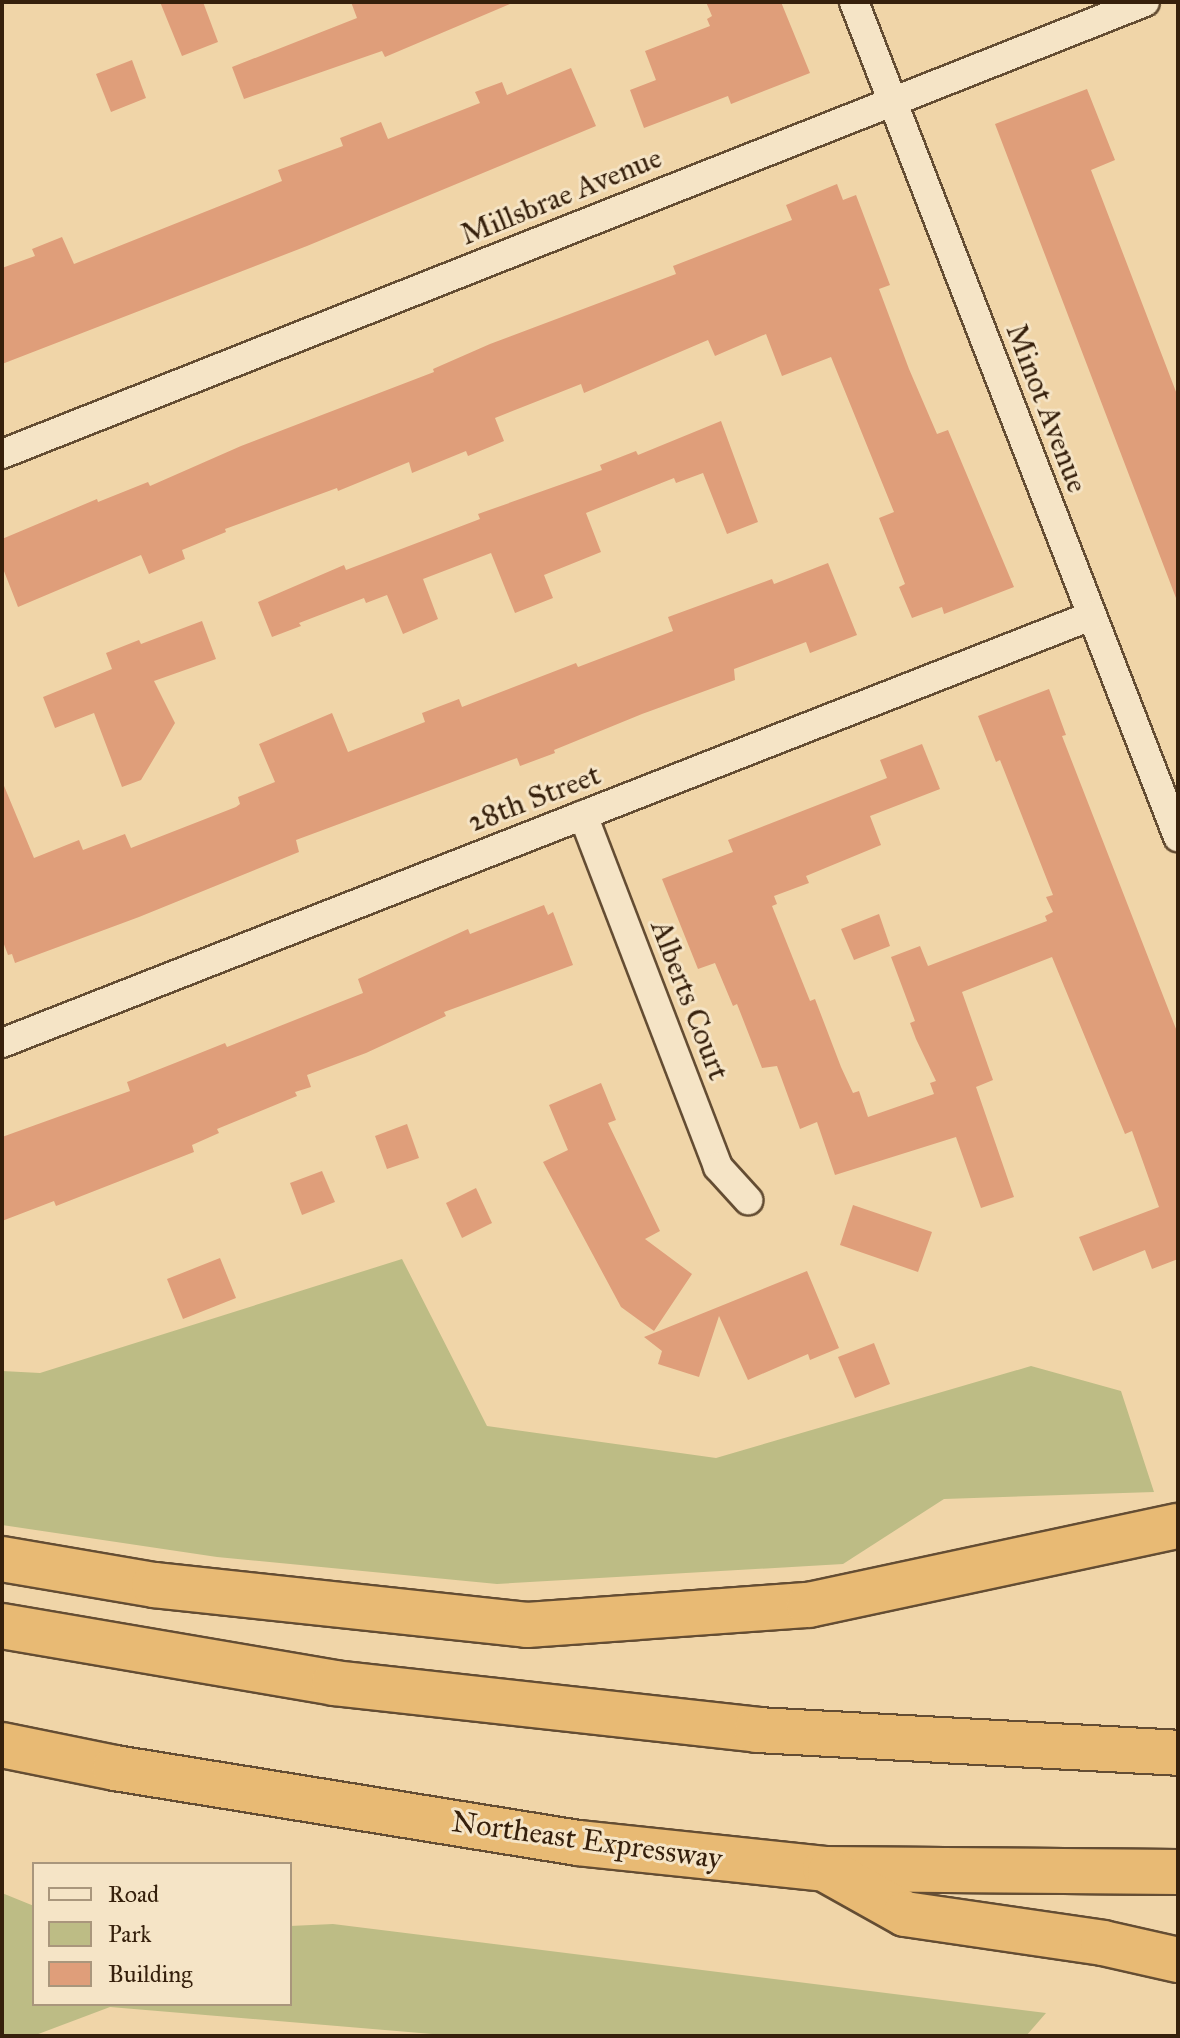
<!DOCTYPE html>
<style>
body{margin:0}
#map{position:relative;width:1180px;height:2038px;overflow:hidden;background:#f0d5a8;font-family:"IM FELL Great Primer",serif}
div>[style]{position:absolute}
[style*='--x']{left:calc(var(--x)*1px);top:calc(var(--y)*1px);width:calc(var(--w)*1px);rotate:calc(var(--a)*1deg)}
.green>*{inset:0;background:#bdbc85}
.building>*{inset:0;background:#df9e7a}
.roads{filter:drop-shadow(2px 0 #644d33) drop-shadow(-2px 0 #644d33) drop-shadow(0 2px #644d33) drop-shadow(0 -2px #644d33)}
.minor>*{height:28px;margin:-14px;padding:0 14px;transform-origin:14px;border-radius:14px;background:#f5e4c6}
.motorway>*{height:44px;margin:-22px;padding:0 22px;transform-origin:22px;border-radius:22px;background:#e8ba74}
span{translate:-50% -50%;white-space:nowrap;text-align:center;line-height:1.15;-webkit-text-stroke:6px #f5e4c6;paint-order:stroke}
.street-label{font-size:30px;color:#36200c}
.frame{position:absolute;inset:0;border:4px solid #36200c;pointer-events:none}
.legend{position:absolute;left:32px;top:1862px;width:260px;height:144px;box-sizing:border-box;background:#f5e4c6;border:2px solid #a9967c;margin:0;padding:10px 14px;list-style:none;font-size:24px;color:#36200c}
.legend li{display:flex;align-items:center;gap:16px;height:40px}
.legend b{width:40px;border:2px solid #a9967c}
</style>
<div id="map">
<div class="green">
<i style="clip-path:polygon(402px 1259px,487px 1426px,716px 1458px,1031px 1366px,1121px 1391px,1154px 1492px,944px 1499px,843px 1564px,497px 1584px,217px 1557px,2px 1525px,2px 1371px,40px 1373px)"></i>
<i style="clip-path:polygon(2px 1893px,34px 1906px,34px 2004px,290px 2004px,290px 1926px,333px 1924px,1046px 2013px,1026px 2036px,456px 2036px,110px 2007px,33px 2036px,2px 2036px)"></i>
</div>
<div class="building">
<i style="clip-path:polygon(160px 2px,203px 2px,218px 42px,182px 56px)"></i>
<i style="clip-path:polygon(351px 2px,510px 2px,510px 4px,385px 57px,382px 51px,244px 99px,232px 67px,357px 18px)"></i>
<i style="clip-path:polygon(706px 2px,781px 2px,810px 73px,731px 104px,728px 96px,644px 128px,630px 90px,656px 80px,645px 51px,710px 26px,707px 19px,712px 16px)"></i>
<i style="clip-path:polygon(132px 60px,146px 98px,111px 112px,96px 74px)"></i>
<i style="clip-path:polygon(571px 68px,596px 126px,307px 246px,2px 364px,2px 268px,35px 256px,32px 249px,62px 237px,74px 264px,282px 181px,278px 170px,343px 146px,340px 138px,381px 122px,388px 139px,480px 103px,475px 92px,502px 82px,507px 95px)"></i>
<i style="clip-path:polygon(1087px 89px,1115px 160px,1091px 170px,1178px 397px,1176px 598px,995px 124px)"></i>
<i style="clip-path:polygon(837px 184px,843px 200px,856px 195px,890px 285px,879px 289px,909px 369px,937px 434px,948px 430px,1014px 587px,944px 614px,942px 607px,912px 618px,899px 587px,905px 584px,879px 518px,894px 512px,831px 357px,782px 376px,766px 334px,715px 356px,708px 340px,584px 393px,581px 384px,495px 418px,504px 441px,468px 456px,466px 451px,412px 473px,409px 462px,338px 491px,337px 488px,225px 529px,226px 532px,182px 550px,185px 559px,149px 574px,141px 555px,18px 607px,2px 566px,2px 539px,97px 499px,98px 502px,148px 482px,150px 486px,241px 446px,434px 372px,433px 369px,490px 344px,676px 274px,673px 266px,792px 220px,786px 205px)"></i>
<i style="clip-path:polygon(721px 421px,758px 522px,727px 534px,703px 473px,676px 483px,674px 478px,586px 513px,601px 552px,544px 575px,553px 598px,515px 613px,491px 553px,423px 579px,438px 619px,403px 634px,387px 595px,366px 603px,364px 598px,299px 623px,301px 626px,272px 637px,258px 602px,344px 565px,346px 570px,480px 519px,478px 514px,602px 470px,600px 465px,636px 451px,638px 455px)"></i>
<i style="clip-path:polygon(828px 563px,857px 635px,810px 653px,806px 642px,734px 669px,735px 680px,642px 714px,554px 750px,555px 753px,520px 766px,517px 758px,296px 840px,299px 852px,139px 917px,15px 963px,12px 954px,8px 955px,2px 939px,2px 781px,34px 858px,79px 840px,83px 850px,125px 834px,131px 848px,236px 807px,240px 804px,238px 797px,275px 782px,259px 744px,332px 713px,348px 752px,425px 722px,422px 713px,459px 699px,462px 707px,576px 663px,578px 667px,673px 631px,668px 617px,772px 579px,774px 584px)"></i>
<i style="clip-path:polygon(202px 621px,216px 659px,154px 681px,175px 723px,141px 780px,122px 787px,94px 713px,55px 728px,43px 697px,112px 669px,106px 653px,139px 640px,141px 644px)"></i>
<i style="clip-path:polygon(1049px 689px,1066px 735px,1062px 736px,1178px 1034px,1178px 1259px,1152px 1269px,1145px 1250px,1093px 1271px,1079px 1237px,1159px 1207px,1132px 1131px,1125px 1134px,1052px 957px,962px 992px,993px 1080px,976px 1087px,1014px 1197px,981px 1208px,956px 1137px,835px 1175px,817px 1122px,800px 1129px,777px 1066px,762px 1068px,737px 1004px,733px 1006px,715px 963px,698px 969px,662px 879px,733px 852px,728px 840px,887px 778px,880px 760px,922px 744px,940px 789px,870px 816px,881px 845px,806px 876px,809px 883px,774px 896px,777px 904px,772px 906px,810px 1001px,815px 999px,841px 1067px,853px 1093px,859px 1091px,868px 1117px,934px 1094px,930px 1083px,936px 1081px,916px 1039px,910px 1023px,915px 1021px,891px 957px,920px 946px,928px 966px,1047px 921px,1045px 916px,1053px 912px,1046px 897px,1053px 895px,1000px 760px,996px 762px,978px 716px)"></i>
<i style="clip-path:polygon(544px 905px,548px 915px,553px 912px,573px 965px,444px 1012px,446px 1016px,366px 1053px,307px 1075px,311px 1087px,295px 1092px,297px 1096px,217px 1129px,219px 1133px,192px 1145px,194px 1152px,56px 1206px,54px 1201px,2px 1221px,2px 1137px,130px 1091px,127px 1082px,175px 1063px,225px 1043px,227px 1047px,363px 993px,358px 979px,468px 929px,470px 934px)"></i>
<i style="clip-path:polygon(879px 914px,890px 946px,854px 960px,841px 929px)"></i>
<i style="clip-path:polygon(601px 1083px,616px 1120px,608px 1123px,660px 1231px,645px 1239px,692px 1274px,654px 1331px,621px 1307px,543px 1162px,568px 1150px,549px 1105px)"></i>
<i style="clip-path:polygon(407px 1124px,419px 1158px,387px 1169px,375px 1136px)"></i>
<i style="clip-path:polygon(322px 1171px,335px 1202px,302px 1215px,290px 1183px)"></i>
<i style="clip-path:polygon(476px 1188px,492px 1223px,462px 1238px,446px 1203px)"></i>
<i style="clip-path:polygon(853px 1205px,932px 1232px,918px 1272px,840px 1245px)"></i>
<i style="clip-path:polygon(220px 1258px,236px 1298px,183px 1319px,167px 1279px)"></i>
<i style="clip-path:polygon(807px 1271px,839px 1348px,810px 1360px,808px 1354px,748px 1380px,719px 1316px,699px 1377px,658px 1364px,662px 1351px,644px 1337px)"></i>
<i style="clip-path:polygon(874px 1343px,890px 1384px,855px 1398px,838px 1357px)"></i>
</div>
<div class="roads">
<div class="minor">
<i style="--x:854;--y:2;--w:896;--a:68.79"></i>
<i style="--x:2;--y:454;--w:1229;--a:-21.58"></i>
<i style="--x:583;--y:815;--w:377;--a:69"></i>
<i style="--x:718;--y:1167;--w:45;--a:47.7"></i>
<i style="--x:2;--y:1043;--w:1170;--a:-21.41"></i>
</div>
<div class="motorway">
<i style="--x:2;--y:1559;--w:154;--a:9.7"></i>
<i style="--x:154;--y:1585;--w:375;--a:6.1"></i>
<i style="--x:527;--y:1625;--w:283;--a:-4.1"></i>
<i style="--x:809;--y:1605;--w:377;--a:-12.1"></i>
<i style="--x:2;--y:1626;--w:337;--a:9.7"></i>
<i style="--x:334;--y:1683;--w:426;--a:6.3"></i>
<i style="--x:757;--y:1730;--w:422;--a:3.1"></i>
<i style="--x:2;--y:1745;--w:115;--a:11.5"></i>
<i style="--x:115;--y:1768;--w:469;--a:9.2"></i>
<i style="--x:578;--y:1843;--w:248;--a:6"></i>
<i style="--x:825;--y:1869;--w:353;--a:0.5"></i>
<i style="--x:830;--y:1872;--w:86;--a:29.2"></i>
<i style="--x:905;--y:1914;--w:200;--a:8.3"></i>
<i style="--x:1103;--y:1943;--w:77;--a:12.8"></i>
</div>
</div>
<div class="street-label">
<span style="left:561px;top:196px;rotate:-22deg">Millsbrae Avenue</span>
<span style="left:1047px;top:408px;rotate:69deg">Minot Avenue</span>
<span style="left:534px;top:798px;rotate:-21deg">28th Street</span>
<span style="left:690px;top:1000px;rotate:69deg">Alberts Court</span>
<span style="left:587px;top:1840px;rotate:8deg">Northeast Expressway</span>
</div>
<div class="frame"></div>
<ul class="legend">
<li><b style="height:10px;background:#f5e4c6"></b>Road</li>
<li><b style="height:22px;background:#bdbc85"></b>Park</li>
<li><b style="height:22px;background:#df9e7a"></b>Building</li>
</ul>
</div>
